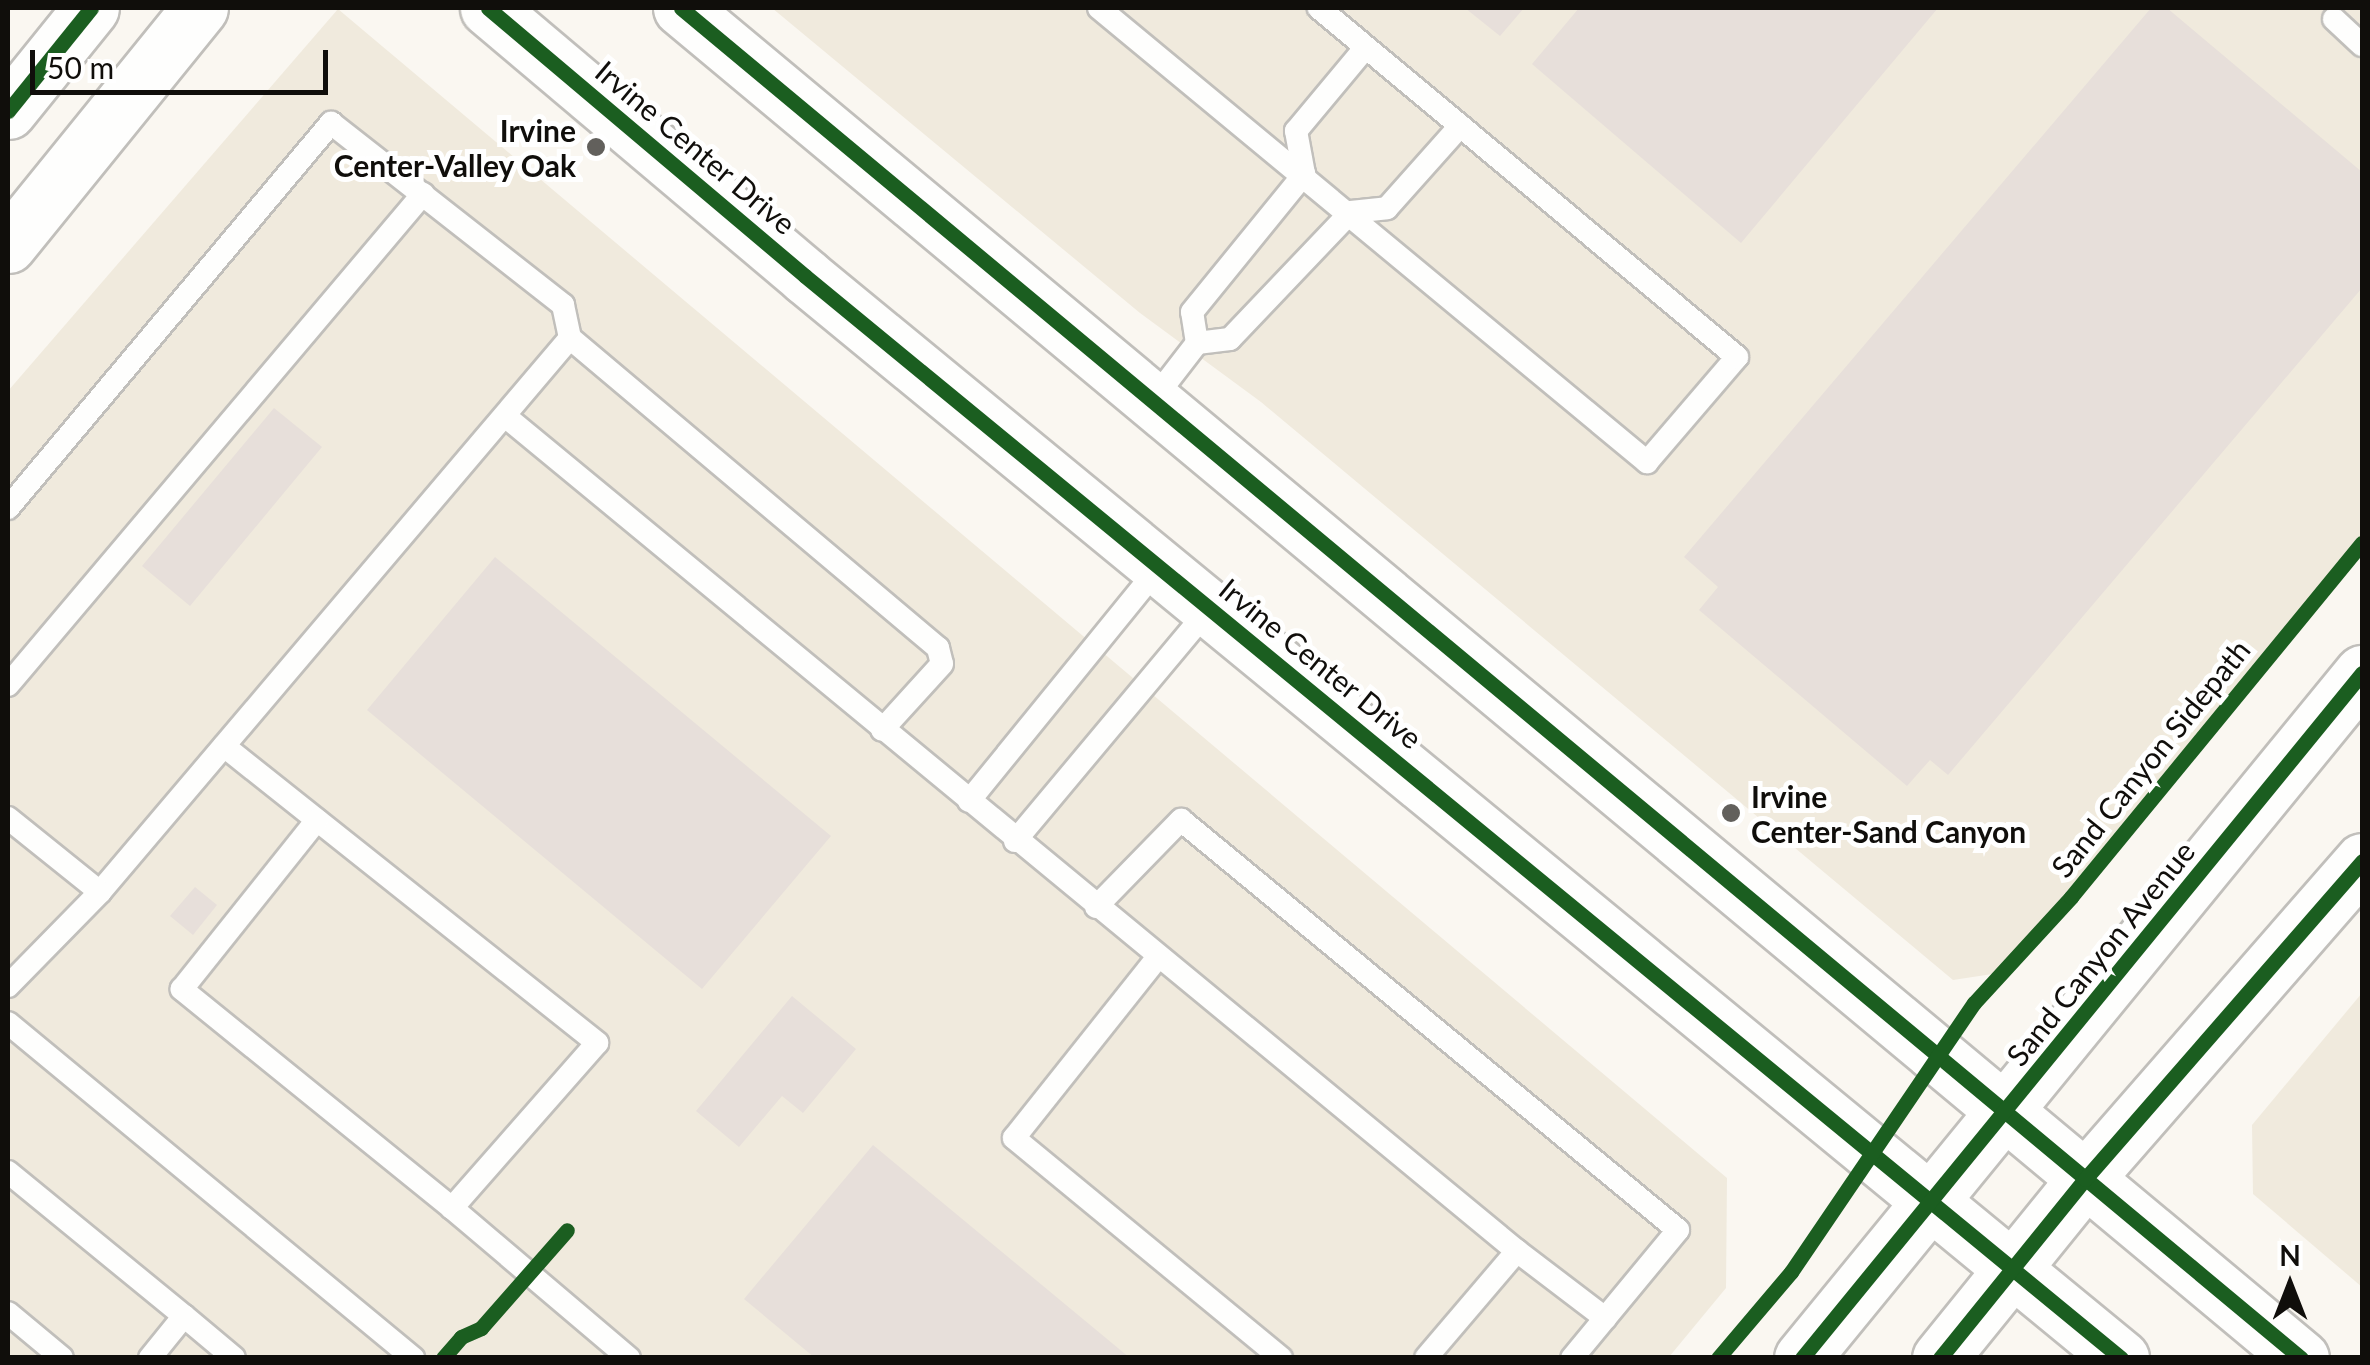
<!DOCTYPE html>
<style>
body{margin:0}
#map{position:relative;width:2370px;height:1365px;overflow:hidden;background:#faf7f1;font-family:Lato,sans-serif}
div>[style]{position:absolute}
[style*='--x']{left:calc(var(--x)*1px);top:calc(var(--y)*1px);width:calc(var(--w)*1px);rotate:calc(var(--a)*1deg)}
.built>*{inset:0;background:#f0eadd}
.building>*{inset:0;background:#e7dfda}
.roads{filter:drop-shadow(2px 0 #c1bfbb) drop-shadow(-2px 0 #c1bfbb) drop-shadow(0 2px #c1bfbb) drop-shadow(0 -2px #c1bfbb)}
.lane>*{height:22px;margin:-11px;padding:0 11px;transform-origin:11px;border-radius:11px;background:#fefefd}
.secondary>*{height:55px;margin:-27.5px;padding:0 27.5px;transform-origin:27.5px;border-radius:27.5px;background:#fefefd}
.primary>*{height:55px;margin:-27.5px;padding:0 27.5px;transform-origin:27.5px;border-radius:27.5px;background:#fefefd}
.cycleway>*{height:15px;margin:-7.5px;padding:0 7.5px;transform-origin:7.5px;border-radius:7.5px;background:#1b5e20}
.dots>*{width:28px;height:28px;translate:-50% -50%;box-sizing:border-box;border:5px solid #fff;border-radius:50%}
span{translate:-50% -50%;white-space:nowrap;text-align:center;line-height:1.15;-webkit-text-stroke:10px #fff;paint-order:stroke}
.poi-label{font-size:30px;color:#100e0b;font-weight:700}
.right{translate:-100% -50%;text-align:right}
.left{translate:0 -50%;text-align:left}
.street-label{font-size:30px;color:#100e0b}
.frame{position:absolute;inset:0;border:10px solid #100e0b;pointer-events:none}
.north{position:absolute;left:2240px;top:1235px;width:100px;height:100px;-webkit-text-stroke:8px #fff;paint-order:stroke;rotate:0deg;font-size:28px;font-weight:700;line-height:40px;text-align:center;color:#100e0b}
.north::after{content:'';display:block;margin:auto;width:35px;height:45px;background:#100e0b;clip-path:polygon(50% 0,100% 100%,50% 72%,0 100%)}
.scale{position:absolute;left:30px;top:50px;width:298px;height:45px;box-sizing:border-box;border:5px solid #100e0b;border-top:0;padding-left:12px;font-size:30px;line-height:35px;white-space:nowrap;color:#100e0b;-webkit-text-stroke:8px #fff;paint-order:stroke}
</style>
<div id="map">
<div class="built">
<i style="clip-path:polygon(772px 8px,2362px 8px,2362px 536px,1999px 973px,1953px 980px,1261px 402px,1140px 313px)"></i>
<i style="clip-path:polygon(338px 9px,1727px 1178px,1726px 1288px,1669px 1357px,8px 1358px,8px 391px)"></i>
<i style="clip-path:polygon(2362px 993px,2362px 1287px,2253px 1194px,2252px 1125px)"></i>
</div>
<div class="building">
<i style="clip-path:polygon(1465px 8px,1524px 8px,1500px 36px)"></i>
<i style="clip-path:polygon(1579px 8px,1938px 8px,1741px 243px,1532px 64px)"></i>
<i style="clip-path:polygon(2151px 8px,2167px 8px,2362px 172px,2362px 288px,1948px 775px,1930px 760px,1907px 786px,1699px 610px,1718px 587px,1684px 557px)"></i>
<i style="clip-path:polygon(274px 408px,322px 447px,190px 606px,142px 566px)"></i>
<i style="clip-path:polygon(495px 557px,831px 836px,702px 989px,367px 710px)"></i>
<i style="clip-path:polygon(195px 887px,217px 905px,193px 935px,170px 916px)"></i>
<i style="clip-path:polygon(792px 996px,856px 1049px,803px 1113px,782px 1096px,739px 1147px,696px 1111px)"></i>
<i style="clip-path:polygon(873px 1145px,1130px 1358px,815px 1358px,744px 1299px)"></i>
</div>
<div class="roads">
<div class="lane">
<i style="--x:1099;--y:8;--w:712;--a:39.64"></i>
<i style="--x:1647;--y:462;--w:138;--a:-49.4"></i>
<i style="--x:1737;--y:357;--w:545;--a:-140.14"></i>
<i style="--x:2334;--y:19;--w:38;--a:43"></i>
<i style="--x:570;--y:338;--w:481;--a:40.1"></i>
<i style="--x:938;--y:648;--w:16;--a:76"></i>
<i style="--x:942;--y:664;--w:89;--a:132.3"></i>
<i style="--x:1197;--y:343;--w:31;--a:-99"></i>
<i style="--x:1192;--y:312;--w:178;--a:-50.9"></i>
<i style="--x:1304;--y:174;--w:44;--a:-100.5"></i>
<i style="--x:1296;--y:131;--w:109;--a:-50.2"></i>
<i style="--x:1153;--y:400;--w:72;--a:-52.3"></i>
<i style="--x:1197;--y:343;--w:33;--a:-7"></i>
<i style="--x:1230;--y:339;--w:175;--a:-46.4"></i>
<i style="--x:1351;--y:212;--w:36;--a:-6"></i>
<i style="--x:1387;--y:208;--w:110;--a:-48.3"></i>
<i style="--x:505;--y:416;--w:1312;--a:39.53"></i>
<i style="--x:1517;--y:1251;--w:140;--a:130.4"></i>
<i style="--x:8;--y:508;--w:503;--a:-50"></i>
<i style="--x:331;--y:123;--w:295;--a:38.1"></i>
<i style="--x:563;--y:305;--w:34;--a:78"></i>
<i style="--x:570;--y:338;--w:727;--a:130.31"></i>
<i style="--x:100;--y:892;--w:118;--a:-141.2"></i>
<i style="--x:8;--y:685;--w:643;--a:-49.8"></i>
<i style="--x:224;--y:746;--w:477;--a:38.5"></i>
<i style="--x:597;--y:1043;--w:220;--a:131.3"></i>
<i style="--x:452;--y:1208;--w:348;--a:-141"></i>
<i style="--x:182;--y:989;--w:216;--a:-51.4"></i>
<i style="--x:969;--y:801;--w:301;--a:-50.9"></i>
<i style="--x:1015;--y:841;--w:304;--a:-50.1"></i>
<i style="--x:1096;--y:907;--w:122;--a:-45.7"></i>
<i style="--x:1181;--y:820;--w:644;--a:39.52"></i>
<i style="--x:1678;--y:1230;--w:166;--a:129.6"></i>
<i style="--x:1158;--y:957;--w:231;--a:128.5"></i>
<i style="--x:1014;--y:1138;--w:346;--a:39.5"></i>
<i style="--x:8;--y:986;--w:132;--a:-45.6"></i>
<i style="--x:8;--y:1023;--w:526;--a:39.6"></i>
<i style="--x:8;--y:1172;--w:227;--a:39.3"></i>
<i style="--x:184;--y:1316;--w:54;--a:129"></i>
<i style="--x:452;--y:1208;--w:232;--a:40.3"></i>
<i style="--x:1517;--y:1251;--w:111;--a:37.3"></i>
<i style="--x:8;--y:1313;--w:70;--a:39.8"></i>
<i style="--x:184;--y:1316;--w:65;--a:40"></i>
</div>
<div class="secondary">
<i style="--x:8;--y:111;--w:132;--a:-51.1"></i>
<i style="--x:8;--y:245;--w:305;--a:-51"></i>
<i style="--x:1802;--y:1358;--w:885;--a:-50.73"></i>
<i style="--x:1940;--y:1358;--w:230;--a:-51"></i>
<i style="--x:2085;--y:1179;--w:422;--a:-48.9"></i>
</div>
<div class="primary">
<i style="--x:488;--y:8;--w:415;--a:40.2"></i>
<i style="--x:805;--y:276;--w:1704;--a:39.43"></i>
<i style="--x:681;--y:8;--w:2109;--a:39.81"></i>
</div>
</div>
<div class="cycleway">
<i style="--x:488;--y:8;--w:415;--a:40.2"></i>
<i style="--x:805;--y:276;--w:1704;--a:39.43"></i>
<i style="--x:681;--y:8;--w:2109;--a:39.81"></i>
<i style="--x:8;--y:111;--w:132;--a:-51.1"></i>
<i style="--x:443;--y:1358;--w:28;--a:-49"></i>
<i style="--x:461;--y:1337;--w:22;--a:-24"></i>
<i style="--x:481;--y:1328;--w:130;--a:-48.7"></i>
<i style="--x:1718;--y:1358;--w:113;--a:-49.7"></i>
<i style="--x:1791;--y:1272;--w:325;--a:-55.8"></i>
<i style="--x:1974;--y:1003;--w:144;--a:-47.5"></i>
<i style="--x:2071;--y:897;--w:458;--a:-50.6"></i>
<i style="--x:1802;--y:1358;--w:885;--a:-50.73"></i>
<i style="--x:1940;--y:1358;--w:230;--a:-51"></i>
<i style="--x:2085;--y:1179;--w:422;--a:-48.9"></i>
</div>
<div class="dots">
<i style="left:596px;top:147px;background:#62605c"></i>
<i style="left:1731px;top:813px;background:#62605c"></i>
</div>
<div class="poi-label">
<span class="right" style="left:576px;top:147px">Irvine<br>Center-Valley Oak</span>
<span class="left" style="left:1751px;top:813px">Irvine<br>Center-Sand Canyon</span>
</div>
<div class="street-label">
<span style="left:696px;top:147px;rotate:40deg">Irvine Center Drive</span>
<span style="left:1321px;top:663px;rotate:39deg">Irvine Center Drive</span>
<span style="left:2150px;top:758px;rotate:-51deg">Sand Canyon Sidepath</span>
<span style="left:2100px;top:953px;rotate:-51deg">Sand Canyon Avenue</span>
</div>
<div class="frame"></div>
<div class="north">N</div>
<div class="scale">50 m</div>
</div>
